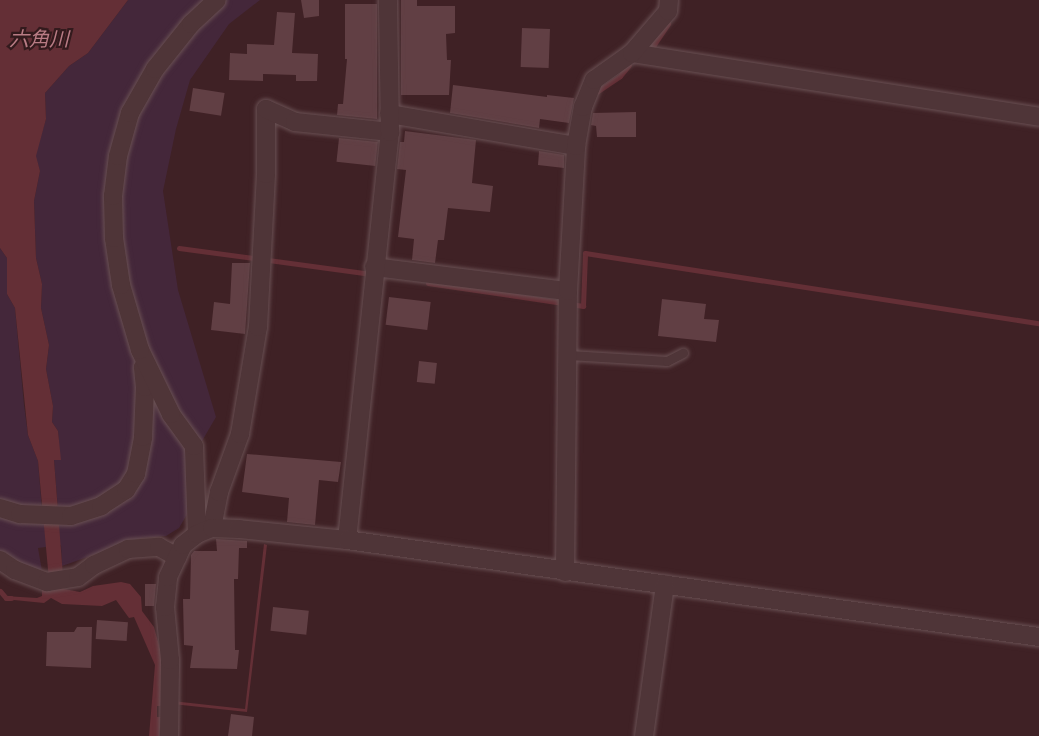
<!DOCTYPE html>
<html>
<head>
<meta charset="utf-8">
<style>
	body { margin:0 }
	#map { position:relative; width:1039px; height:736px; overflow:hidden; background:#3f2125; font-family:Figtree,"Noto Sans JP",sans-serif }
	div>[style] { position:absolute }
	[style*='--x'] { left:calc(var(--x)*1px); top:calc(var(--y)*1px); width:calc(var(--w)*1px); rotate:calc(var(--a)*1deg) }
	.green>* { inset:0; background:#44273a }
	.water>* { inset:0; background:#642f36 }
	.stream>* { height:5px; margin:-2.5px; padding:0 2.5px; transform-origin:2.5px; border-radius:2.5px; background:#642f36 }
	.building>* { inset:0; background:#613f44; transform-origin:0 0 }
	.roads { filter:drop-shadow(0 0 2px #695053) drop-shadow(0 0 2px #695053) }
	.lane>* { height:9px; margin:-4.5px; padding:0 4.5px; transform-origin:4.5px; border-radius:4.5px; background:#4f3538 }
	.street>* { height:18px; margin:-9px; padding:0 9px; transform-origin:9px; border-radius:9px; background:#4f3538 }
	span { translate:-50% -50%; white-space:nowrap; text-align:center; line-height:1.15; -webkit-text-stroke:4.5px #331a1d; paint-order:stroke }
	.water-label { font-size:20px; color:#b97c85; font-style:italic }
</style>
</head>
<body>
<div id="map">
	<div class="green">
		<i style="clip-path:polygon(128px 0,260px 0,229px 24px,190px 80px,176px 129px,163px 191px,178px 290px,216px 417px,188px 465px,192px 506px,179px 528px,166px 536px,141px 538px,62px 566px,61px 545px,38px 548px,42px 571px,0 555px,0 198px,0 248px,7px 258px,7px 294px,15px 308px,24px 405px,28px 435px,38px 461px,43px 523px,59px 523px,54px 460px,60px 460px,58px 431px,52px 422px,53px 406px,46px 369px,49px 345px,41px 308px,42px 284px,36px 258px,34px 201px,40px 171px,35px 156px,46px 119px,45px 93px,69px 66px,88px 53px)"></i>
	</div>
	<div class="water">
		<i style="clip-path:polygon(0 0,128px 0,88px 53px,69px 66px,45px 93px,46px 119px,36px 156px,40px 171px,34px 201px,36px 258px,42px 284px,41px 308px,49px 345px,46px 369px,53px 406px,52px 422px,58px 431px,61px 460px,54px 460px,64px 589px,80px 592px,93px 586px,121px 582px,130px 584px,141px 597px,142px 611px,154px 627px,162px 656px,163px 700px,245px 709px,264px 544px,267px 545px,247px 712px,163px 703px,163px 706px,157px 706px,157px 717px,161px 717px,159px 736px,149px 736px,155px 665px,134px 617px,129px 618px,116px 600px,102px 606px,62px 604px,51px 598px,44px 603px,4px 599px,4px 596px,37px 598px,42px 596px,42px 590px,50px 591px,38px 461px,28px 435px,15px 308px,7px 294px,7px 258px,0 248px)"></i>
	</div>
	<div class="stream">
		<i style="--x:646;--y:51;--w:9;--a:-36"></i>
		<i style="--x:653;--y:46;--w:27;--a:-56"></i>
		<i style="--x:595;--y:93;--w:30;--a:-34"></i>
		<i style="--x:620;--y:76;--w:14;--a:-51"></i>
		<i style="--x:179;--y:248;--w:194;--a:7.7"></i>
		<i style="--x:428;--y:283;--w:157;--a:8.4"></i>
		<i style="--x:583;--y:306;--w:53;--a:-87.8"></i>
		<i style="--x:585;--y:253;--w:459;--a:8.8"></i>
		<i style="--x:0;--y:591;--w:9;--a:49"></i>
		<i style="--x:6;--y:598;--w:5;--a:0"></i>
	</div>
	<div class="building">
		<i style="clip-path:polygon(301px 0,319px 0,319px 16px,304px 18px)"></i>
		<i style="clip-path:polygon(401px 0,417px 0,417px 6px,455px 6px,455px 33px,446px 34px,447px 60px,451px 60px,449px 95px,401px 95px)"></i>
		<i style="clip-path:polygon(345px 4px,377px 4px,377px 119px,337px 115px,338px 104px,343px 104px,347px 59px,345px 59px)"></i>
		<i style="clip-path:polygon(277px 12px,295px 13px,292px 53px,318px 54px,317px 81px,296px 81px,296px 75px,263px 74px,263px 81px,229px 80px,230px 53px,247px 54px,247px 44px,274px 45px)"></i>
		<i style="left:522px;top:28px;width:28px;height:39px;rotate:2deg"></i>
		<i style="clip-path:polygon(453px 85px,547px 97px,547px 95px,574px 98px,569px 123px,540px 119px,539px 128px,450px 113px)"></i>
		<i style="left:193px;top:88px;width:32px;height:23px;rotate:9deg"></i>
		<i style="clip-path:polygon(636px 112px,636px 137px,597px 137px,596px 126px,591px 125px,593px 113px)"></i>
		<i style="clip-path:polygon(405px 131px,476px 140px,472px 183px,493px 186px,490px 212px,448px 208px,444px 240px,438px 240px,435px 263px,412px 260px,414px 239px,398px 237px,406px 170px,397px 169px,400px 142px,404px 142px)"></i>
		<i style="left:339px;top:138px;width:39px;height:24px;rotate:6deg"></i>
		<i style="clip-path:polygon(539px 151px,564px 155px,564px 168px,538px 165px)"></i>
		<i style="clip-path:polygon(232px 263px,250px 263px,245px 334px,211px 330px,214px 302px,230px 304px)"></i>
		<i style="left:389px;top:297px;width:42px;height:28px;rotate:7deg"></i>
		<i style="clip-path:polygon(662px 299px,706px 304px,704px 319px,719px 320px,716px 342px,658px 336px)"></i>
		<i style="left:419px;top:361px;width:18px;height:21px;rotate:6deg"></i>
		<i style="clip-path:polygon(247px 454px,341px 462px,338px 482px,319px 480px,315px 525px,287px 522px,289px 498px,242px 492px)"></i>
		<i style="clip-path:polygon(216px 539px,247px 541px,247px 548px,239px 548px,238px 579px,234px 579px,235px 650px,239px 650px,237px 669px,190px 668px,193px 646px,184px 645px,183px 599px,190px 599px,191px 555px,194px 551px,217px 551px)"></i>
		<i style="clip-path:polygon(145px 584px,156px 584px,154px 606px,145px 606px)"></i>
		<i style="left:273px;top:607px;width:36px;height:24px;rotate:6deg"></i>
		<i style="left:97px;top:620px;width:31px;height:19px;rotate:4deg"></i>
		<i style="clip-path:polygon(77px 627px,92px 627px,91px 668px,46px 666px,47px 632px,74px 632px)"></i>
		<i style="clip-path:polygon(231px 714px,254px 717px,252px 736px,228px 736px)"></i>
	</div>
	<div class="roads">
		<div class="lane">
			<i style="--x:569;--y:355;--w:98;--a:3.5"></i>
			<i style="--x:667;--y:361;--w:18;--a:-27"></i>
		</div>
		<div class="street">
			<i style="--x:632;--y:53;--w:412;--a:8.9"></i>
			<i style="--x:389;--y:114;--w:190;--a:9.7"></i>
			<i style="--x:374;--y:267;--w:195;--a:7.1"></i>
			<i style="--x:0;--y:508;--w:21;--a:17"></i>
			<i style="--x:20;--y:514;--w:51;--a:2.2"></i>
			<i style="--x:71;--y:516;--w:32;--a:-18"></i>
			<i style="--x:101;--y:506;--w:30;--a:-33"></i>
			<i style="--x:126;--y:490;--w:19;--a:-58"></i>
			<i style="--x:136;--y:474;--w:38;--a:-79"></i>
			<i style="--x:143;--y:437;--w:50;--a:-87.7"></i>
			<i style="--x:145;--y:387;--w:20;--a:-96"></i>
			<i style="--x:212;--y:528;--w:37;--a:-79"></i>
			<i style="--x:219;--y:492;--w:62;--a:-70.1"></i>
			<i style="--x:240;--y:434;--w:109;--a:-80.5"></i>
			<i style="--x:258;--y:327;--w:153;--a:-87"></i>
			<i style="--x:266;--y:174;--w:65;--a:-90"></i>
			<i style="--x:266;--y:109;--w:32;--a:24"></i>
			<i style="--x:295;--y:122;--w:96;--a:6"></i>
			<i style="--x:197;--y:534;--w:88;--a:-92"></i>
			<i style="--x:194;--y:446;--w:39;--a:-126"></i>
			<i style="--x:171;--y:414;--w:71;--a:-115.8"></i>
			<i style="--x:140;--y:350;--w:68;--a:-106.3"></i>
			<i style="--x:121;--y:285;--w:48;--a:-98.5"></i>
			<i style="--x:114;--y:238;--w:42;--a:-91.4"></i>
			<i style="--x:113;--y:196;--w:40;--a:-82.9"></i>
			<i style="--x:118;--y:156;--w:45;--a:-74.4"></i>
			<i style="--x:130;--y:113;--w:51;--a:-60.4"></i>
			<i style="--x:155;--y:69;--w:58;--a:-51.3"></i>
			<i style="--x:191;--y:24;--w:35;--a:-43"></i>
			<i style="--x:347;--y:540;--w:410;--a:-84"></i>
			<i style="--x:390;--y:132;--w:132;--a:-90.9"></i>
			<i style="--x:0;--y:560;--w:18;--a:34"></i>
			<i style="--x:15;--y:570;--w:34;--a:21"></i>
			<i style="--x:47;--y:582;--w:31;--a:-9"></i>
			<i style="--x:78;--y:577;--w:20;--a:-37"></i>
			<i style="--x:94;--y:565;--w:38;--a:-25"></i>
			<i style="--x:128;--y:549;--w:31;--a:-4"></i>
			<i style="--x:159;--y:547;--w:21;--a:29"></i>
			<i style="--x:565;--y:572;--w:281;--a:-89.4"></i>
			<i style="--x:568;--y:291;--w:145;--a:-86.8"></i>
			<i style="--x:576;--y:146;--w:40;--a:-80"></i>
			<i style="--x:583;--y:107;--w:29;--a:-68"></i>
			<i style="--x:594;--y:80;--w:47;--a:-35.4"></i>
			<i style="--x:632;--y:53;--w:55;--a:-49.4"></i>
			<i style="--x:668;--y:11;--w:11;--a:-85"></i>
			<i style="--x:169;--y:736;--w:76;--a:-89.2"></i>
			<i style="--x:170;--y:660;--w:53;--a:-95.4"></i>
			<i style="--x:165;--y:607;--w:30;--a:-84"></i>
			<i style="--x:168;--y:577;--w:35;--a:-65"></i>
			<i style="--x:183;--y:545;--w:18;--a:-38"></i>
			<i style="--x:197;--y:534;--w:16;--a:-22"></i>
			<i style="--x:212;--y:528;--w:27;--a:2"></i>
			<i style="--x:239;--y:529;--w:109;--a:5.8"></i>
			<i style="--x:347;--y:540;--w:699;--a:7.98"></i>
			<i style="--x:644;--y:736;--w:153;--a:-82.1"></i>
		</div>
	</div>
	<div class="water-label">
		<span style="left:39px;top:39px">六角川</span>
	</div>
</div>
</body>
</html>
